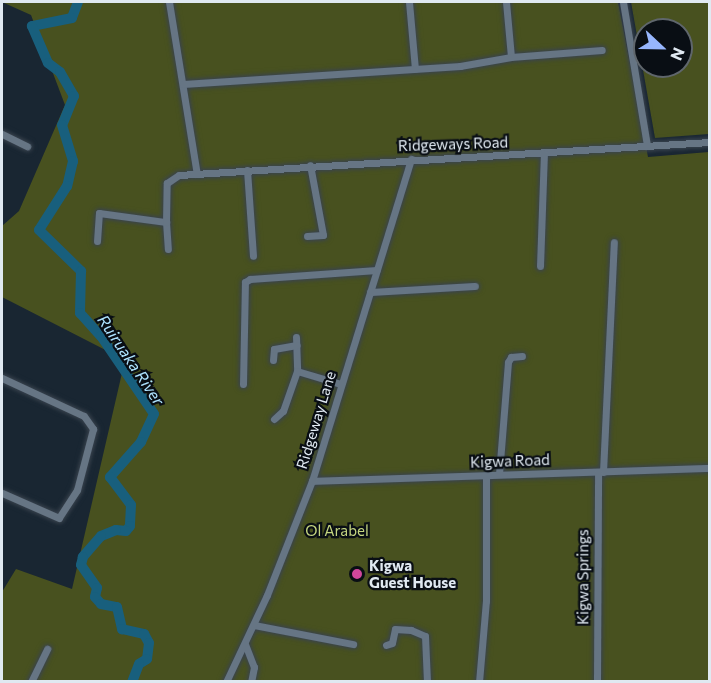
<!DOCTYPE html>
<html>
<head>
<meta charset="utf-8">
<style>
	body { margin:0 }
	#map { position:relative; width:711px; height:683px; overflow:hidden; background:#192632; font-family:Commissioner,sans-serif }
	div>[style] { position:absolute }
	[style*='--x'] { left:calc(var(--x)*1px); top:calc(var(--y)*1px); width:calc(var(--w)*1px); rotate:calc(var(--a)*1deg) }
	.green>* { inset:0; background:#48511f }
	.river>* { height:10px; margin:-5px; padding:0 5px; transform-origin:5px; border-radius:5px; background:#185f7d }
	.roads { filter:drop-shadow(0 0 2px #39434e) drop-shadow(0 0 2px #39434e) }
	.minor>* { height:7px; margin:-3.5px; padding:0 3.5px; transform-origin:3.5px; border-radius:3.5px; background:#667584 }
	.dots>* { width:16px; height:16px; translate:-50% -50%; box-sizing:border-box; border:3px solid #090e14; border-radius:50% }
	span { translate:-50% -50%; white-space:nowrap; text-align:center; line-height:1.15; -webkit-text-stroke:4.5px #090e14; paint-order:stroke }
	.street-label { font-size:15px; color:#e0e9f1 }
	.park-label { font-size:15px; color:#c5d680 }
	.poi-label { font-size:15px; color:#e0e9f1; font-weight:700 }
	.left { translate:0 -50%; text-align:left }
	.water-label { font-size:16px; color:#ade3ff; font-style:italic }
	.frame { position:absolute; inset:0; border:3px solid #e0e9f1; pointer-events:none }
	.north { position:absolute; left:633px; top:18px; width:60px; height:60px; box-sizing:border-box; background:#090e14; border:2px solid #5f666c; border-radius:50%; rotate:112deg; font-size:16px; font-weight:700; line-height:24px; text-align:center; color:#e0e9f1 }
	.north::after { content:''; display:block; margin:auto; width:21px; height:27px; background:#97b6fd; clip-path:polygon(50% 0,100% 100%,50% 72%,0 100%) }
</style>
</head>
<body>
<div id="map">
	<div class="green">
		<i style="clip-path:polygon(2px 2px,618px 2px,648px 157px,709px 152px,709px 681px,2px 681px,2px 592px,16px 569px,72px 589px,125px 360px,2px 297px,2px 226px,19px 211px,65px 105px,31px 15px)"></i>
		<i style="clip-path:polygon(evenodd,631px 2px,709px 2px,709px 134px,655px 138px,631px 2px,645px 30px,681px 30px,681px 66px,645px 66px,645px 30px)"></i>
	</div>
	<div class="river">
		<i style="--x:78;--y:2;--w:17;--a:111"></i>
		<i style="--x:72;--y:18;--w:41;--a:168.7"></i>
		<i style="--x:32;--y:26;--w:40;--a:66.6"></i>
		<i style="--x:48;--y:63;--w:15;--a:37"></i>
		<i style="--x:60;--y:72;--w:28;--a:60"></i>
		<i style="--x:74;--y:96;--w:31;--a:112"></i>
		<i style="--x:62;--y:125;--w:38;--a:73"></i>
		<i style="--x:73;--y:161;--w:26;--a:103"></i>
		<i style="--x:67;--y:186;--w:52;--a:122.5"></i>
		<i style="--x:39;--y:230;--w:59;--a:44.3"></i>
		<i style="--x:81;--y:271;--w:42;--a:91.4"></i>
		<i style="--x:80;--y:313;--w:31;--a:48"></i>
		<i style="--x:101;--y:336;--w:94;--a:55.8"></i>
		<i style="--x:154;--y:414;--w:31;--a:115"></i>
		<i style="--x:141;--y:442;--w:47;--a:131.5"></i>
		<i style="--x:110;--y:477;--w:35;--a:53"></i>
		<i style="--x:131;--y:505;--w:21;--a:93"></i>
		<i style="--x:130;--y:526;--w:6;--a:129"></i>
		<i style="--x:126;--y:531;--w:10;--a:-174"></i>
		<i style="--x:116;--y:530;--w:16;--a:158"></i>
		<i style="--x:101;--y:536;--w:28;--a:131"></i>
		<i style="--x:83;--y:557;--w:8;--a:104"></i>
		<i style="--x:81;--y:565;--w:28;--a:55"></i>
		<i style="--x:97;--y:588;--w:9;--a:103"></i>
		<i style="--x:95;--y:597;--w:9;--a:49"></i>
		<i style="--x:101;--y:604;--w:16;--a:11"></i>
		<i style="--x:117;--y:607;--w:23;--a:77"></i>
		<i style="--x:122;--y:629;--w:23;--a:13"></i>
		<i style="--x:144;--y:634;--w:10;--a:61"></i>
		<i style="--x:149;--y:643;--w:16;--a:97"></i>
		<i style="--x:147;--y:659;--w:9;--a:148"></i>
		<i style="--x:139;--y:664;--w:19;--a:111"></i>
	</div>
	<div class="roads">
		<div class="minor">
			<i style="--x:169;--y:2;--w:174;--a:80.8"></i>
			<i style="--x:409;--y:2;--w:67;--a:84.9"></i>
			<i style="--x:506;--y:2;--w:55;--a:84.8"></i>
			<i style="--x:623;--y:2;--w:146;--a:80.5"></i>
			<i style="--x:183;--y:84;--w:278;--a:-3.7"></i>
			<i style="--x:460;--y:66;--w:52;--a:-10"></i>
			<i style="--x:511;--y:57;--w:91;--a:-4.4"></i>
			<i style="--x:2;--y:134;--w:28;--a:26"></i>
			<i style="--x:247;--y:170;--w:86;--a:86"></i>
			<i style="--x:166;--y:222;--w:27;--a:86"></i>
			<i style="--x:307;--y:236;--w:16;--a:-4"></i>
			<i style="--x:323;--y:235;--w:71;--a:-100.5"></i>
			<i style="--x:97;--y:241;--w:28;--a:-86"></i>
			<i style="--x:99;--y:213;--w:68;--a:7.7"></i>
			<i style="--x:166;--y:222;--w:39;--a:-89"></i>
			<i style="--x:167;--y:183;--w:14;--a:-34"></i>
			<i style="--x:179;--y:175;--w:532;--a:-3.56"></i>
			<i style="--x:540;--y:266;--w:113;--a:-88"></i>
			<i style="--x:370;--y:292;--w:105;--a:-3.3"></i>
			<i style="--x:296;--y:337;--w:34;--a:88"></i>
			<i style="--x:297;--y:371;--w:46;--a:16.5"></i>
			<i style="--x:273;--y:360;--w:11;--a:-85"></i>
			<i style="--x:274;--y:349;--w:23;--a:-10"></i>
			<i style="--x:2;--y:378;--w:90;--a:24.9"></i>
			<i style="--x:84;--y:416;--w:16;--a:55"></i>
			<i style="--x:93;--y:429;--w:63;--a:104.7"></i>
			<i style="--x:77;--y:490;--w:33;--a:123"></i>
			<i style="--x:59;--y:518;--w:62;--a:-156.3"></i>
			<i style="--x:243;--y:384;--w:102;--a:-88.9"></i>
			<i style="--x:245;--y:282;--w:6;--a:-31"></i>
			<i style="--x:250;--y:279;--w:127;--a:-4.1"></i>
			<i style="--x:274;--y:419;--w:12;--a:-42"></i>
			<i style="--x:283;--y:411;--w:42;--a:-70.7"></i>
			<i style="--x:603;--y:472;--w:230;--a:-87.3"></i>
			<i style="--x:499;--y:474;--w:112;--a:-85.4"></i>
			<i style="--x:508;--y:362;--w:6;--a:-59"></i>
			<i style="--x:511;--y:357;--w:11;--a:-5"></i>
			<i style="--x:312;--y:481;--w:398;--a:-1.9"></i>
			<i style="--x:254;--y:625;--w:101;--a:10.9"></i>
			<i style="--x:245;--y:644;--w:25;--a:69"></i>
			<i style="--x:254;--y:667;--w:15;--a:101"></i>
			<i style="--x:386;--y:645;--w:6;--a:-18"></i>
			<i style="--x:392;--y:643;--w:14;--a:-78"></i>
			<i style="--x:395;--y:629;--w:16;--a:4"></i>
			<i style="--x:411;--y:630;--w:15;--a:23"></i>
			<i style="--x:425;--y:636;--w:46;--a:87.5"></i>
			<i style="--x:31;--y:682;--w:37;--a:-64"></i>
			<i style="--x:226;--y:682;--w:96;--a:-64.8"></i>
			<i style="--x:267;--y:595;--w:123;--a:-68.5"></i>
			<i style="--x:312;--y:481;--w:337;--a:-72.9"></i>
			<i style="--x:479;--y:682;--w:81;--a:-85.1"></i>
			<i style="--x:486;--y:601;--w:126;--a:-90"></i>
			<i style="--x:597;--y:682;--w:209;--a:-89.7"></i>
		</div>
	</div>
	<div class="dots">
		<i style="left:357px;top:574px;background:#d1479c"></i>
	</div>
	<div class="street-label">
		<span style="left:453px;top:144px;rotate:-2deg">Ridgeways Road</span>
		<span style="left:316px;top:420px;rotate:-73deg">Ridgeway Lane</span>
		<span style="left:510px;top:461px;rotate:-2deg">Kigwa Road</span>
		<span style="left:583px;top:577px;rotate:-90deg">Kigwa Springs</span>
	</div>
	<div class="park-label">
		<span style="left:337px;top:531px">Ol Arabel</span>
	</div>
	<div class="poi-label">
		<span class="left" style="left:369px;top:574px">Kigwa<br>Guest House</span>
	</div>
	<div class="water-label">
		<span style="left:131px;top:360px;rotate:56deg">Ruiruaka River</span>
	</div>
	<div class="frame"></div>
	<div class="north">N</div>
</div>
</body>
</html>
